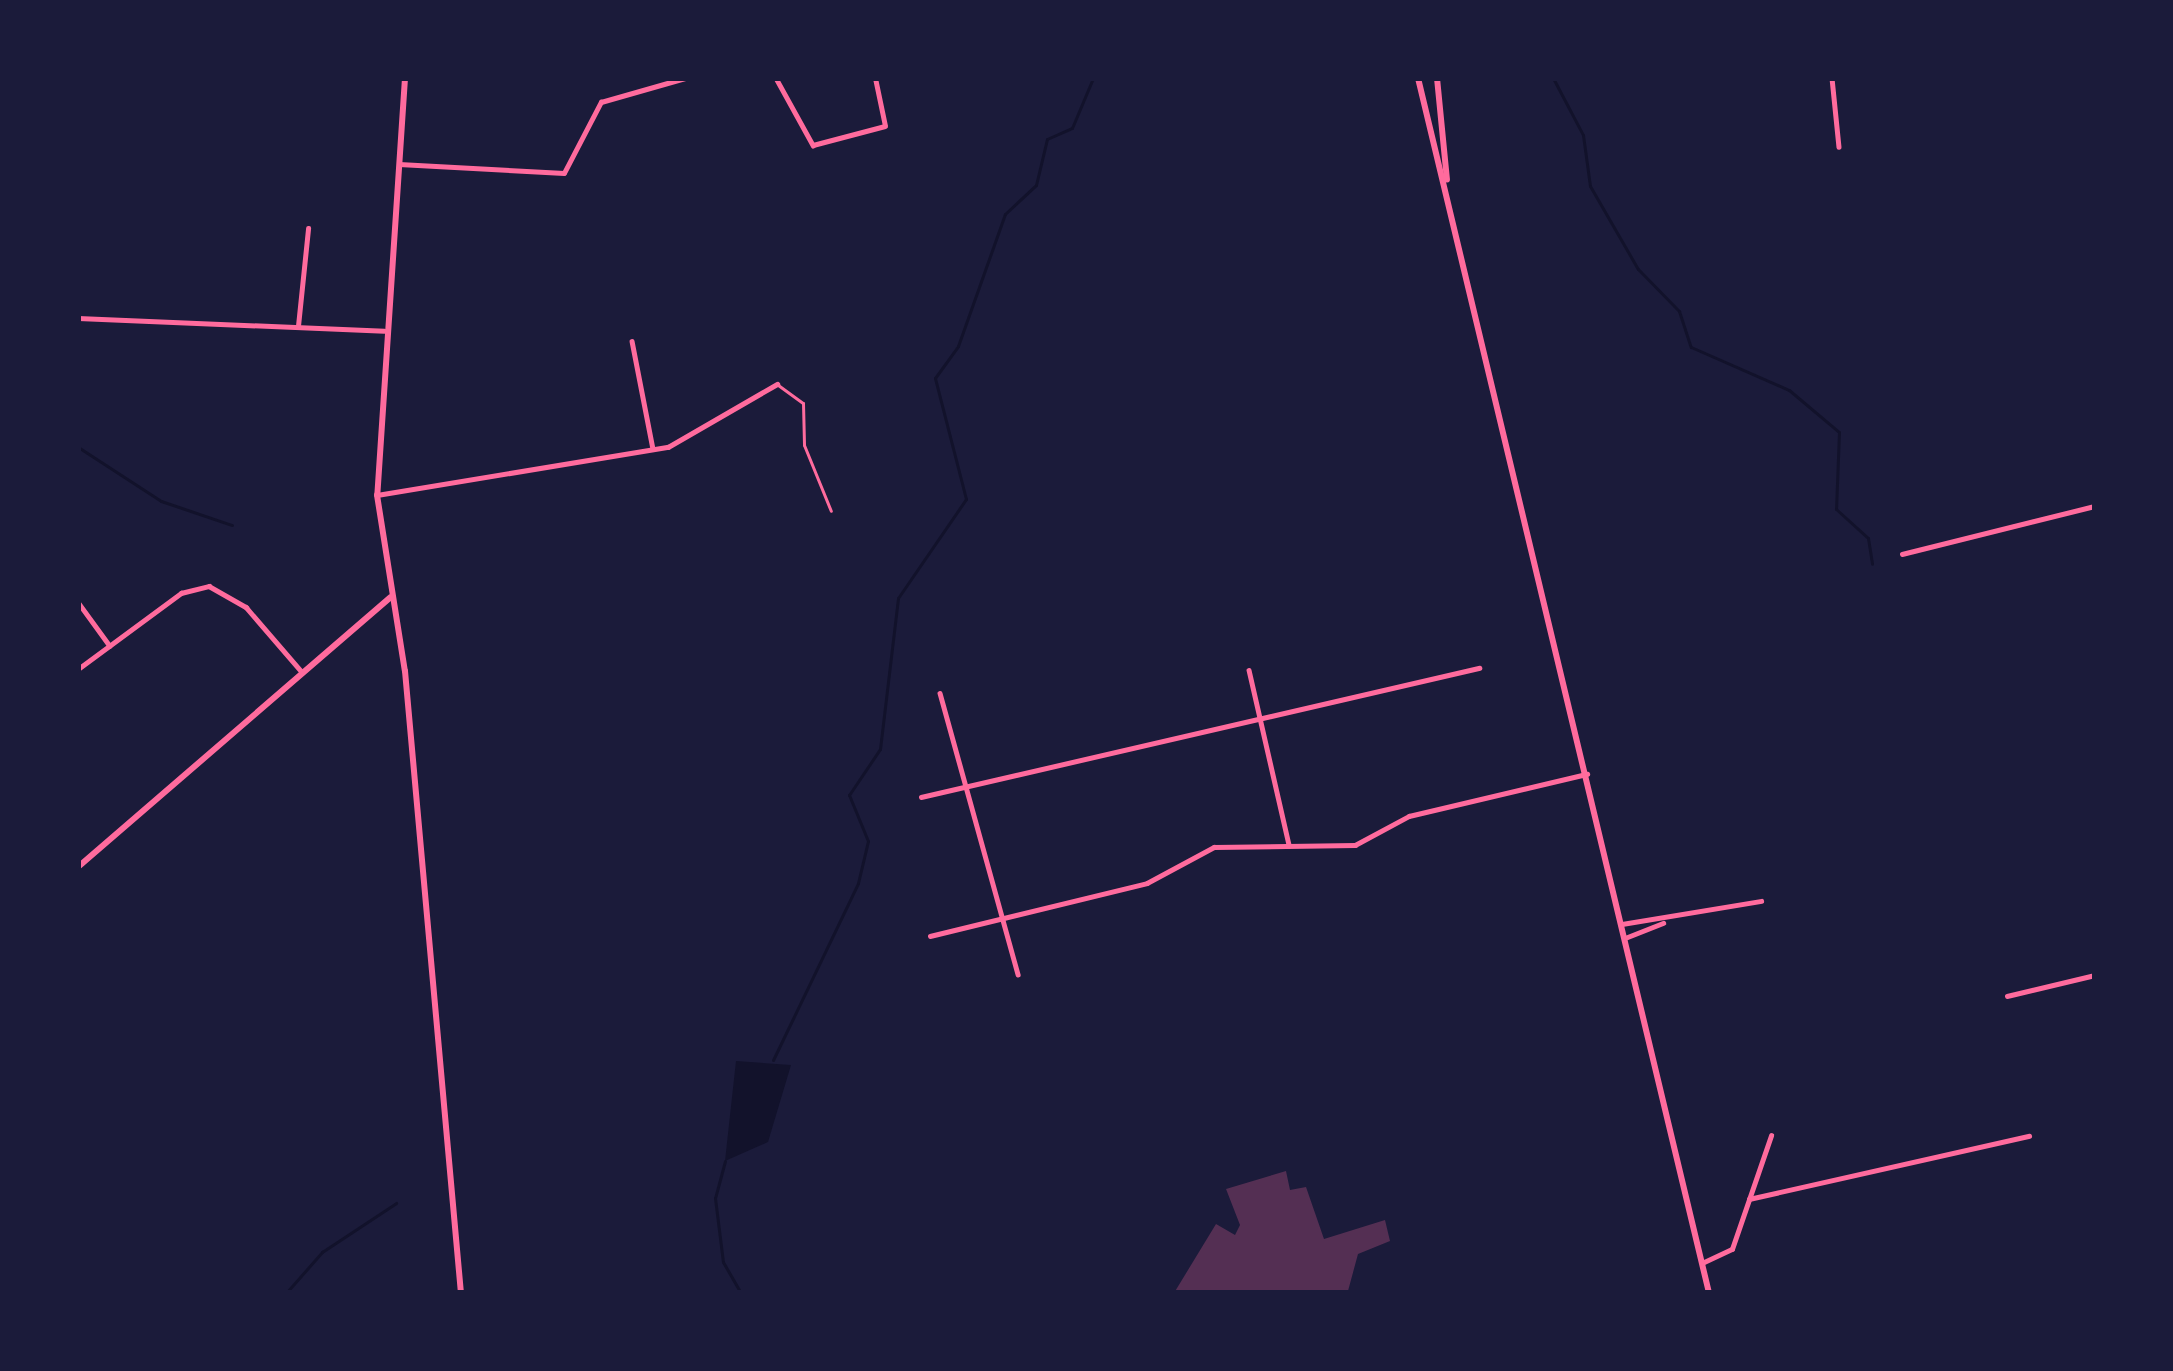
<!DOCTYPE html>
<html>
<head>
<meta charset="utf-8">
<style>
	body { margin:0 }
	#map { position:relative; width:2173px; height:1371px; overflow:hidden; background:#1b1b3a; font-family:Poppins,sans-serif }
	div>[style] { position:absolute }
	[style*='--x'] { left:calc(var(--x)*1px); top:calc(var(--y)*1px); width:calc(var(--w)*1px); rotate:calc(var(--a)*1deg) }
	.water>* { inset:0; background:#12122b }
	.stream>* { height:3px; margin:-1.5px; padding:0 1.5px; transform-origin:1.5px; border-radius:1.5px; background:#12122b }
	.building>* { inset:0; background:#542f53 }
	.service>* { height:3px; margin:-1.5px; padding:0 1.5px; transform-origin:1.5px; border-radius:1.5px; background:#ff6b9d }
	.minor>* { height:4.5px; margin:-2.25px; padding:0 2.25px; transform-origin:2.25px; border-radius:2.25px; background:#ff6b9d }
	.tertiary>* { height:6px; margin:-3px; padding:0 3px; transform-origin:3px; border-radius:3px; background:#ff6b9d }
	.secondary>* { height:6px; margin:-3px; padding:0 3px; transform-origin:3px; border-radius:3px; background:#ff6b9d }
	span { translate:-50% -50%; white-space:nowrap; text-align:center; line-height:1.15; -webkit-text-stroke:10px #1b1b3a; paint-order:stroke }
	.frame { position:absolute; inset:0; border:81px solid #1b1b3a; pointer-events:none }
</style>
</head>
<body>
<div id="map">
	<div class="water">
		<i style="clip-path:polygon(736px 1061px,791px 1065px,768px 1142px,725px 1161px)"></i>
	</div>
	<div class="stream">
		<i style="--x:1553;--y:78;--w:64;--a:62.2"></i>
		<i style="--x:1583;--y:135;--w:51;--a:82.2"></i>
		<i style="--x:1590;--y:186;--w:96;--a:60"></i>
		<i style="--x:1638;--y:269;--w:59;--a:45.7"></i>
		<i style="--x:1679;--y:311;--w:38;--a:72"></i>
		<i style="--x:1691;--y:347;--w:107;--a:23.7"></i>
		<i style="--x:1789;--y:390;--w:65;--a:40"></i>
		<i style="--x:1839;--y:432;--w:77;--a:92.2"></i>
		<i style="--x:1836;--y:509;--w:43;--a:42.2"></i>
		<i style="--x:1868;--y:538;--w:26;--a:81"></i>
		<i style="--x:78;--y:447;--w:99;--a:33"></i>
		<i style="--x:161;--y:501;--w:75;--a:18.7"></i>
		<i style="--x:773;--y:1060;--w:196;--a:-64.3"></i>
		<i style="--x:858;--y:883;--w:43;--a:-76.6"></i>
		<i style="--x:868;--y:841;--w:50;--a:-112.4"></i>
		<i style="--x:849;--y:795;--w:55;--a:-56"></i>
		<i style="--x:880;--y:749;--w:152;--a:-83.2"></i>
		<i style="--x:898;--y:598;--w:120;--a:-55.5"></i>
		<i style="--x:966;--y:499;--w:125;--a:-104.4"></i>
		<i style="--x:935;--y:378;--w:39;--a:-54"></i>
		<i style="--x:958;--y:346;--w:140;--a:-70.4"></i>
		<i style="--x:1005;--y:214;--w:42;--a:-43.1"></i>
		<i style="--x:1036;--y:185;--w:47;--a:-76.6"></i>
		<i style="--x:1047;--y:139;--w:27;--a:-24"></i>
		<i style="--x:1072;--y:128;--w:54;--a:-67.2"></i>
		<i style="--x:725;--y:1161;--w:38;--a:105"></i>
		<i style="--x:715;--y:1198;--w:64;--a:82.9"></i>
		<i style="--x:723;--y:1262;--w:36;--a:60"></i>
		<i style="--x:286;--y:1293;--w:55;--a:-48.7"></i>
		<i style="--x:322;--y:1252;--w:89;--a:-33.5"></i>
	</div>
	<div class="building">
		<i style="clip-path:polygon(1286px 1171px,1290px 1190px,1306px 1187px,1324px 1239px,1385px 1220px,1390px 1241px,1358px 1254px,1348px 1291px,1174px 1293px,1216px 1224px,1235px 1235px,1240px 1225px,1226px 1189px)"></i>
	</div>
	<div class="service">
		<i style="--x:778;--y:385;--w:31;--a:36"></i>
		<i style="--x:803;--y:403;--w:42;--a:88.6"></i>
		<i style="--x:804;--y:445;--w:71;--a:67.8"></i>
	</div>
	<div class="minor">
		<i style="--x:776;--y:78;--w:77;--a:61.1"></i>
		<i style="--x:813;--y:145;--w:74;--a:-14.8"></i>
		<i style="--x:885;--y:126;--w:49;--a:-101.8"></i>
		<i style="--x:1832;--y:78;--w:69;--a:84.2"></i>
		<i style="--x:399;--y:164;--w:165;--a:3.1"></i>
		<i style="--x:564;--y:173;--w:80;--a:-62.5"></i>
		<i style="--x:601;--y:102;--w:87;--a:-15.9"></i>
		<i style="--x:78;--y:318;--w:306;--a:2.4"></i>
		<i style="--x:298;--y:326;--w:98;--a:-84.1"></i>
		<i style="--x:632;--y:341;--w:110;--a:79"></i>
		<i style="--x:377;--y:495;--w:295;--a:-9.4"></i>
		<i style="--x:668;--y:447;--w:126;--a:-30"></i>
		<i style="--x:1902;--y:554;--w:199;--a:-14"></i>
		<i style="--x:78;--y:602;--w:54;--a:54"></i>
		<i style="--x:78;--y:669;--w:128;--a:-36.4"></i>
		<i style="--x:181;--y:593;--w:29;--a:-14"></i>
		<i style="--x:209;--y:586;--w:43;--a:29.6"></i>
		<i style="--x:246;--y:607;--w:86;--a:49.3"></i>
		<i style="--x:1249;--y:670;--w:180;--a:77.1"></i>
		<i style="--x:940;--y:693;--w:292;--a:74.5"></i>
		<i style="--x:921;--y:797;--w:573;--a:-13.02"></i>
		<i style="--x:1622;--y:924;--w:141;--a:-9.4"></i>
		<i style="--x:930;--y:936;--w:223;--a:-13.7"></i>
		<i style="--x:1147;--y:883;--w:76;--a:-28.2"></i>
		<i style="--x:1214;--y:847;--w:141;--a:-0.8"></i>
		<i style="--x:1355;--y:845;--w:61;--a:-28.2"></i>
		<i style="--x:1409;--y:816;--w:183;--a:-13.3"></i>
		<i style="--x:1625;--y:938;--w:41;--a:-21.5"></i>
		<i style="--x:2007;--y:996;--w:90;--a:-13.4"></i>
		<i style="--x:1749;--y:1199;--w:287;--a:-12.7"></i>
		<i style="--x:1702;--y:1263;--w:33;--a:-25"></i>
		<i style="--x:1732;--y:1249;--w:120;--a:-71"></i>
	</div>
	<div class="tertiary">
		<i style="--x:78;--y:867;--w:413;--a:-40.8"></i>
	</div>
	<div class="secondary">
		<i style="--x:405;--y:78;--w:418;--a:93.8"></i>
		<i style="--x:377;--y:495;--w:178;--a:81"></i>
		<i style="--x:405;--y:671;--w:625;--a:84.86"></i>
		<i style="--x:1418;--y:78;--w:1249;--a:76.53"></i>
		<i style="--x:1437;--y:78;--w:102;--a:84.4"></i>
	</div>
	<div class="frame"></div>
</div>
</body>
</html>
